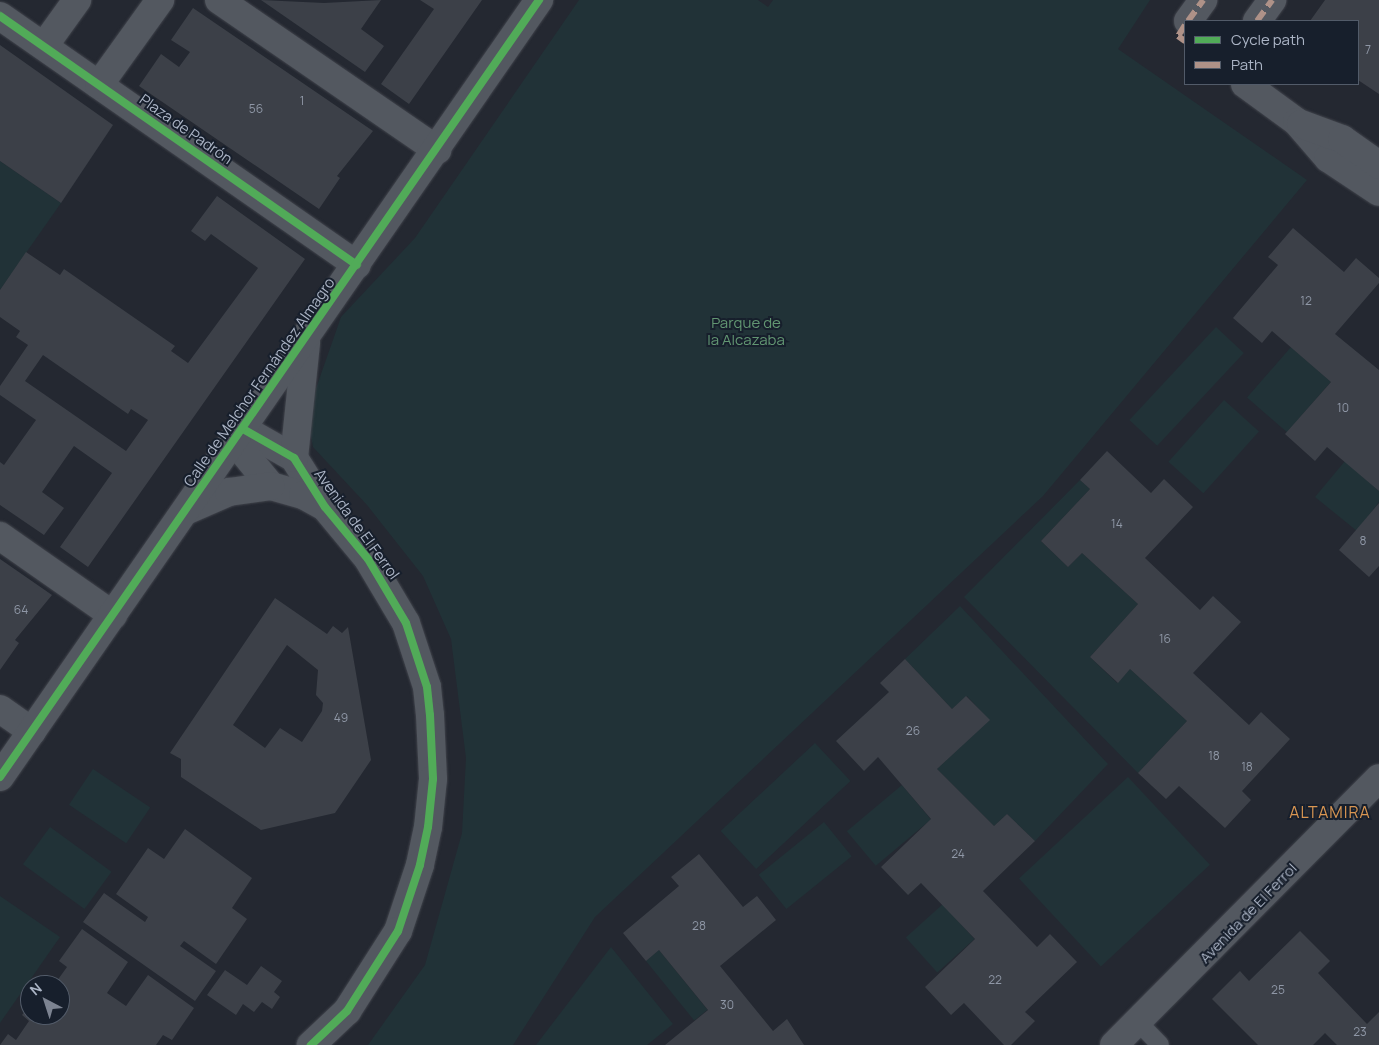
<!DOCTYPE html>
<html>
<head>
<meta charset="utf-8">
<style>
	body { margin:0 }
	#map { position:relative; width:1379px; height:1045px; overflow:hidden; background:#242831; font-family:Manrope,sans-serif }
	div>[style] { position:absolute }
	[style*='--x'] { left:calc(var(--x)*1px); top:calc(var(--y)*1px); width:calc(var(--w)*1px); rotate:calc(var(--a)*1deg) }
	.green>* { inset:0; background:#213237; transform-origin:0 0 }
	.building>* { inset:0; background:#3c4048 }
	.roads { filter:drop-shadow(0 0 1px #40434b) drop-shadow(0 0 1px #40434b) }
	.lane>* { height:18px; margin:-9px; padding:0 9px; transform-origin:9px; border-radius:9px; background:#535860 }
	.street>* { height:28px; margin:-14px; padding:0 14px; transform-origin:14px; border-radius:14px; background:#535860 }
	.quiet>* { height:6px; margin-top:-3px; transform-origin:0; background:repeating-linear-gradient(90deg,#af9288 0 12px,transparent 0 18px) }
	.cycleway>* { height:8px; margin:-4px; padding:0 4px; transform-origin:4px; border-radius:4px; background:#51ab58 }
	span { translate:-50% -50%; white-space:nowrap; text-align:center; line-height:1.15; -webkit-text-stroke:4px #171f2c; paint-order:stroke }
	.number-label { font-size:12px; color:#8f97a6 }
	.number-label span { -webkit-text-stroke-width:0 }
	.street-label { font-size:15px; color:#abb4c5 }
	.park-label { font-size:15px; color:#629672 }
	.neighbourhood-label { font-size:16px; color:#d99652; letter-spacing:1px }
	.legend { position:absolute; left:1184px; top:20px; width:175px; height:65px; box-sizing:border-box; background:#171f2c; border:1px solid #525b69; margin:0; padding:6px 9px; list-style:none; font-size:15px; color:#abb4c5 }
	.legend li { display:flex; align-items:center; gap:10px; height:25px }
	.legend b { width:25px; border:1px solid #525b69 }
	.north { position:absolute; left:20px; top:975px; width:50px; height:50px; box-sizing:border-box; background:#171f2c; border:1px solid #525b69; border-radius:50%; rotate:320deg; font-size:14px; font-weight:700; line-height:20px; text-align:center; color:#abb4c5 }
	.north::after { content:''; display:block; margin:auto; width:18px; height:22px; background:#7c8391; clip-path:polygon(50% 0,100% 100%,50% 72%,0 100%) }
</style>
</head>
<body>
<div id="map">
	<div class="green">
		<i style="clip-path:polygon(579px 0,758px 0,768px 7px,773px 0,1150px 0,1118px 49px,1307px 180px,1043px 496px,595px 917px,513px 1045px,368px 1045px,425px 965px,462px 833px,466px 758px,451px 639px,423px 576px,367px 505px,313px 447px,307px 414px,341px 317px,415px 238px)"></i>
		<i style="clip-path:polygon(0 161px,61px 203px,0 290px)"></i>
		<i style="left:1216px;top:327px;width:38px;height:127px;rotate:43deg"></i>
		<i style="left:1291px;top:347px;width:53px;height:67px;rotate:41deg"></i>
		<i style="left:1224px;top:400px;width:47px;height:83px;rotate:42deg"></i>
		<i style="clip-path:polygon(1345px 461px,1379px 491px,1379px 502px,1357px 531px,1315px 497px)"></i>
		<i style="clip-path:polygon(1080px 480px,1090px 489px,1041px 541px,1068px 567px,1082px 553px,1138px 604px,1090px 657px,1117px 683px,1130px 669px,1187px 721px,1138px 773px,964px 597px)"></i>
		<i style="clip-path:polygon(960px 606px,1108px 764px,1035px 841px,1007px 814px,994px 826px,937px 769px,989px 720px,967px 696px,952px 709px,905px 659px)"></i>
		<i style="left:815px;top:743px;width:52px;height:129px;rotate:47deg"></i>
		<i style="left:93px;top:769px;width:69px;height:43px;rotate:34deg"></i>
		<i style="left:1128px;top:777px;width:120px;height:149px;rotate:47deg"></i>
		<i style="left:902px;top:785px;width:45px;height:72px;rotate:50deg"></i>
		<i style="left:824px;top:822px;width:44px;height:84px;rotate:51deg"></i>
		<i style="left:50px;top:827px;width:76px;height:46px;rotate:36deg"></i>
		<i style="clip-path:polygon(0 896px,60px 937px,0 1023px)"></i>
		<i style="left:943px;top:904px;width:47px;height:50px;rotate:48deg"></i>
		<i style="clip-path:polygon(611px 947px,673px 1024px,647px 1045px,536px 1045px)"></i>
		<i style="left:659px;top:950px;width:77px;height:17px;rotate:51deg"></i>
	</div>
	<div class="building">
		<i style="clip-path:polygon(261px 0,324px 3px,381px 0,361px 29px,384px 46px,365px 72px)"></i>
		<i style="clip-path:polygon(420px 0,482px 0,409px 104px,381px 84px,434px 9px)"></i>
		<i style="clip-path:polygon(1325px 0,1379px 0,1379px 94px,1358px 80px,1358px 21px,1310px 21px)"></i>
		<i style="clip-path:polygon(193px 8px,373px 131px,337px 176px,340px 178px,319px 209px,139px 86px,161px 54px,179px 67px,190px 52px,171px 40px)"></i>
		<i style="clip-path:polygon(0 45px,113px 125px,61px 203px,0 161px)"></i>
		<i style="clip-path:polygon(evenodd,217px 196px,305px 259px,88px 567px,60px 547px,112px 473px,74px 446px,42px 492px,64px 508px,44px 535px,0 505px,0 462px,4px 465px,36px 420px,0 395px,0 386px,28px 345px,16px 337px,20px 331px,0 317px,0 290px,26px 252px,60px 275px,64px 269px,175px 346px,171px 351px,188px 363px,258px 268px,211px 234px,205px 241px,191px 231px,217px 196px,43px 355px,128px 414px,131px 409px,148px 420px,126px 451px,25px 381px,43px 355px)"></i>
		<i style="clip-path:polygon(1293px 228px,1344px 272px,1356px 258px,1379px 278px,1379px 283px,1335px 334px,1379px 370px,1379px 491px,1327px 447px,1315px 461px,1285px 434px,1331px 382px,1272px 331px,1262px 343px,1233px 318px,1278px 265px,1268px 257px)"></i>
		<i style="clip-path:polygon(1107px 451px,1151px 493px,1164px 479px,1193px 507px,1145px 558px,1200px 610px,1213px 596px,1241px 622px,1193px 673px,1249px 725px,1261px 712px,1290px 739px,1242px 791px,1251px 800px,1225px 828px,1179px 786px,1166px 799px,1138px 773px,1187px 721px,1130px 669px,1118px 683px,1090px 657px,1138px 604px,1082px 553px,1068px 567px,1041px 541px,1090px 489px,1080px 480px)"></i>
		<i style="clip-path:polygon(1379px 503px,1379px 566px,1369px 577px,1339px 550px)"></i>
		<i style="clip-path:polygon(0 559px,52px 595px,15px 640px,19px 643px,0 670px)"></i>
		<i style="clip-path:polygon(evenodd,275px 598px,327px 634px,333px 626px,342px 633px,348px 627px,371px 760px,335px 813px,261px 830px,181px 777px,181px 759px,170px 753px,275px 598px,287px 645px,318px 670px,316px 695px,323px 703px,322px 711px,302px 742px,280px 728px,265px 748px,233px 725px,287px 645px)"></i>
		<i style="clip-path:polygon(905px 659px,952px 709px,966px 696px,990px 720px,937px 769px,994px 826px,1007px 814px,1035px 841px,983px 891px,1037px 947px,1050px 934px,1077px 962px,1025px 1012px,1035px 1021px,1011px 1045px,1004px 1045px,964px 1003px,951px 1015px,925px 987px,975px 939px,921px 883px,908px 895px,881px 867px,931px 819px,878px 757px,864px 771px,836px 741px,889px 692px,880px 683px)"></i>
		<i style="clip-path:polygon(185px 829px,252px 878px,232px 908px,247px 919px,216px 964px,184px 941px,180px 946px,216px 971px,195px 1001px,83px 922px,104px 893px,145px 922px,148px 917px,116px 894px,148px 848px,164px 859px)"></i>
		<i style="clip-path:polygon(699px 854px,743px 907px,757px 896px,776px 920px,720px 966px,773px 1031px,787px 1019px,804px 1045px,665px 1045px,708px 1010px,659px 950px,646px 961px,623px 933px,679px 886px,671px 877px)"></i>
		<i style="clip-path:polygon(82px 929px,128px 962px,107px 993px,126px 1006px,148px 975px,194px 1008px,172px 1040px,163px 1035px,156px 1045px,0 1045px,8px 1034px,16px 1040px,29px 1021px,22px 1015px,30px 1004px,30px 1015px,60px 1015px,60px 985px,54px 985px,67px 967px,59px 961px)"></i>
		<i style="clip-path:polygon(1300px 931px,1330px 961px,1318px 973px,1367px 1024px,1379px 1012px,1379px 1045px,1337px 1045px,1325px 1033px,1313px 1045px,1258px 1045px,1212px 999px,1240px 971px,1249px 981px)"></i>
		<i style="clip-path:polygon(261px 966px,282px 981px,274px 992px,280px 997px,272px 1009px,262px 1002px,254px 1012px,243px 1004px,236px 1015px,207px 995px,225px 970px,247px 985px)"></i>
	</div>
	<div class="roads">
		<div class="lane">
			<i style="--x:1139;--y:1023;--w:30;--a:46"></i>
		</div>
		<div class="street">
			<i style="--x:219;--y:0;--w:265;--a:34.5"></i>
			<i style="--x:0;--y:16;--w:435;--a:34.9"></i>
			<i style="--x:1188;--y:21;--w:26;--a:-54"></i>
			<i style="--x:1257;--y:21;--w:26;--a:-54"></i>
			<i style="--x:44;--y:46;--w:57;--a:-54.3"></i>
			<i style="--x:1245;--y:84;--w:64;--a:36.2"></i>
			<i style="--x:1297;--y:122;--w:48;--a:49.3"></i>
			<i style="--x:1328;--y:158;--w:61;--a:33.7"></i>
			<i style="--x:99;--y:85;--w:105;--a:-54.3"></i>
			<i style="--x:1301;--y:124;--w:44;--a:20.1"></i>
			<i style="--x:1342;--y:139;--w:45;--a:35.1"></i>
			<i style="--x:243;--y:429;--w:59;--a:29.6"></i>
			<i style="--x:294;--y:458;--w:58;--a:57.7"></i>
			<i style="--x:325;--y:507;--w:67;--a:50.4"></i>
			<i style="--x:368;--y:559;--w:74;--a:59.3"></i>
			<i style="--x:406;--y:623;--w:67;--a:71.8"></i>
			<i style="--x:427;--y:687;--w:28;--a:84"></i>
			<i style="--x:430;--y:715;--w:64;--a:87.3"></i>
			<i style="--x:433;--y:779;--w:48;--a:95.9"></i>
			<i style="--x:428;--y:827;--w:39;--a:102"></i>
			<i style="--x:420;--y:865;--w:70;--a:108.4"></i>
			<i style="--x:398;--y:931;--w:95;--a:122.5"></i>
			<i style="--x:347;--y:1011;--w:50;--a:136.6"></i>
			<i style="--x:235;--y:442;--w:57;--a:50.7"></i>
			<i style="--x:271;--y:486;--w:33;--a:16"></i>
			<i style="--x:303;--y:495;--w:25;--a:29"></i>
			<i style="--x:294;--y:458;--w:116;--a:-84"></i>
			<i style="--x:188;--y:510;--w:45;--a:-23.7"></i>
			<i style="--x:229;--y:492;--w:42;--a:-8.1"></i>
			<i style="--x:0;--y:536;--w:138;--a:35"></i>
			<i style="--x:0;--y:709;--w:39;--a:35"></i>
			<i style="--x:0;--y:777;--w:946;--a:-55.25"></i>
			<i style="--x:1114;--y:1045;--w:376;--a:-45.2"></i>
		</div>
	</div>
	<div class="quiet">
		<i style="--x:1188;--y:21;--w:26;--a:-54"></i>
		<i style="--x:1257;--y:21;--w:26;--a:-54"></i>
		<i style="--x:1185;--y:25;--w:13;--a:122"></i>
		<i style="--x:1178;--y:36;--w:9;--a:36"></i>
	</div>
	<div class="cycleway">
		<i style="--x:0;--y:16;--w:435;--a:34.9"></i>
		<i style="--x:243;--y:429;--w:59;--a:29.6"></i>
		<i style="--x:294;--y:458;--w:58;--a:57.7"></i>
		<i style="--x:325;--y:507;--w:67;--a:50.4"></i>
		<i style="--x:368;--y:559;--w:74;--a:59.3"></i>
		<i style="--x:406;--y:623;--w:67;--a:71.8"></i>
		<i style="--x:427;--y:687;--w:28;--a:84"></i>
		<i style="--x:430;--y:715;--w:64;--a:87.3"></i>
		<i style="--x:433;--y:779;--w:48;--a:95.9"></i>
		<i style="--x:428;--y:827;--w:39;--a:102"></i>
		<i style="--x:420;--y:865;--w:70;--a:108.4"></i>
		<i style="--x:398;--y:931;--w:95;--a:122.5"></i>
		<i style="--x:347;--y:1011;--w:50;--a:136.6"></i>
		<i style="--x:0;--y:777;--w:946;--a:-55.25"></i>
	</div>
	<div class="number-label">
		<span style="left:1368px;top:50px">7</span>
		<span style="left:302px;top:101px">1</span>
		<span style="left:256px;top:109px">56</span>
		<span style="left:1306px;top:301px">12</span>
		<span style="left:1343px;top:408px">10</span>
		<span style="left:1117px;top:524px">14</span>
		<span style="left:1363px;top:541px">8</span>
		<span style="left:21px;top:610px">64</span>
		<span style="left:1165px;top:639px">16</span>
		<span style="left:341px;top:718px">49</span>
		<span style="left:913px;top:731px">26</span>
		<span style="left:1214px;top:756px">18</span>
		<span style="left:1247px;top:767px">18</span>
		<span style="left:958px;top:854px">24</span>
		<span style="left:699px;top:926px">28</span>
		<span style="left:995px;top:980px">22</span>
		<span style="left:1278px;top:990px">25</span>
		<span style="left:727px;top:1005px">30</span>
		<span style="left:1360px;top:1032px">23</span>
	</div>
	<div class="street-label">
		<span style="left:186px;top:129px;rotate:35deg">Plaza de Padrón</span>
		<span style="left:259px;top:382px;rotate:-55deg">Calle de Melchor Fernández Almagro</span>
		<span style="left:357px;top:524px;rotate:54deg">Avenida de El Ferrol</span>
		<span style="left:1248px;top:913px;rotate:-46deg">Avenida de El Ferrol</span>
	</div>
	<div class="park-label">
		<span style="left:746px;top:331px">Parque de<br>la Alcazaba</span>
	</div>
	<div class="neighbourhood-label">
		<span style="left:1330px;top:812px">ALTAMIRA</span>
	</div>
	<ul class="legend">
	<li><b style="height:6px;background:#51ab58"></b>Cycle path</li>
	<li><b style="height:6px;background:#af9288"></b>Path</li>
	</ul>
	<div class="north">N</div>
</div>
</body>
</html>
